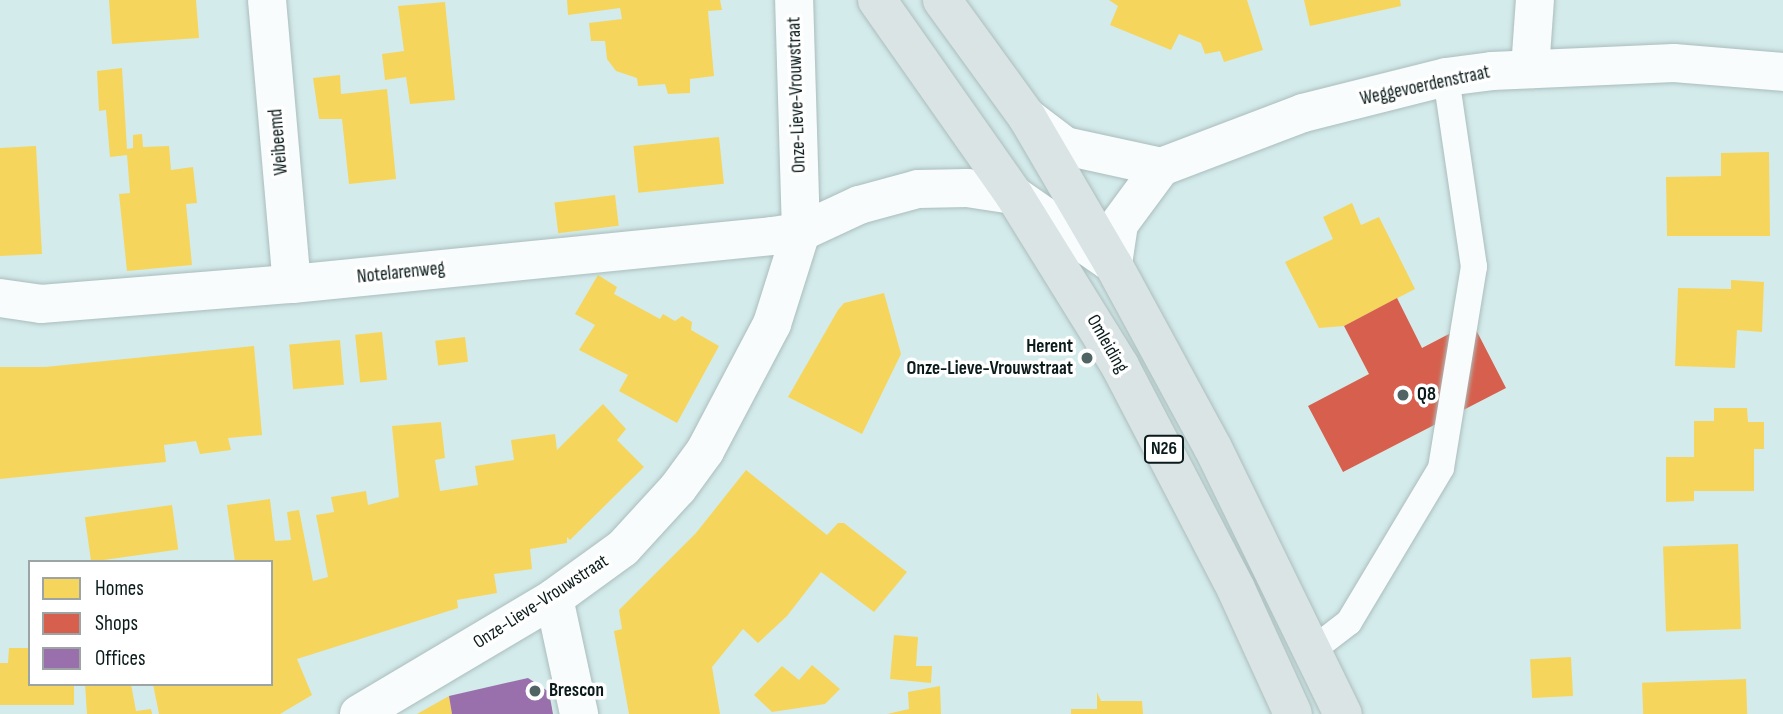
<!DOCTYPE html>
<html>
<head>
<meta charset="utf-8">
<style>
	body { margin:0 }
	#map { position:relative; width:1783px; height:714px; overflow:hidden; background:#d4ebeb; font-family:"Sofia Sans Condensed",sans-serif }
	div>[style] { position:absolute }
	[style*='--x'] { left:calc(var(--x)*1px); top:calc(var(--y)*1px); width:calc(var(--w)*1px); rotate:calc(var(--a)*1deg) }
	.homes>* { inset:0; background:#f6d55c; transform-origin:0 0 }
	.shops>* { inset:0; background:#d6604d }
	.offices>* { inset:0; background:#9970ab }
	.roads { filter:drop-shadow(0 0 2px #abbdbd) drop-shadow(0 0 2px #abbdbd) }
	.service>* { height:26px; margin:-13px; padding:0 13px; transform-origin:13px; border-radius:13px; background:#f9fcfc }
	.minor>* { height:38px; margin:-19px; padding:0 19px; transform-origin:19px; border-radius:19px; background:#f9fcfc }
	.primary>* { height:38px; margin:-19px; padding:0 19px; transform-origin:19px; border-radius:19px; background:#dae4e4 }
	.dots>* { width:19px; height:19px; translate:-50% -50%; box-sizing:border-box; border:4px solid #fff; border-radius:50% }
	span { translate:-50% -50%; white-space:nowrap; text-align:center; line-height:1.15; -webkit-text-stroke:7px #fff; paint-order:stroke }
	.shield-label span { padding:2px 5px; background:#fff; border:2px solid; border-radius:5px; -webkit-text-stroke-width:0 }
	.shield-label { font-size:18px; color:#0b1b1b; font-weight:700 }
	.street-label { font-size:19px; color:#0b1b1b }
	.poi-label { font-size:19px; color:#0b1b1b; font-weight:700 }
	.right { translate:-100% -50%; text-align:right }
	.left { translate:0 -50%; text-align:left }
	.legend { position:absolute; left:28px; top:560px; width:245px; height:126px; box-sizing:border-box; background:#fff; border:2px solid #9da4a4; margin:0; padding:9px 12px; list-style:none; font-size:21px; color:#0b1b1b }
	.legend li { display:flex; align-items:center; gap:14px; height:35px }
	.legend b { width:35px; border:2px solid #9da4a4 }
</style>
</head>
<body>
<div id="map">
	<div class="homes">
		<i style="clip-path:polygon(109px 0,196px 0,199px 38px,112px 44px)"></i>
		<i style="clip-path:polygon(567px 0,720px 0,722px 10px,708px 11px,714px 76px,690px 79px,690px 93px,668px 94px,665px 84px,638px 86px,637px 78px,616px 71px,607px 59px,605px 41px,591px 41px,589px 23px,622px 19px,620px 8px,568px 15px)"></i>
		<i style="clip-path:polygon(1109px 0,1247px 0,1263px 50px,1224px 62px,1220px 51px,1205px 54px,1201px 43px,1179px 34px,1171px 50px,1110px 25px,1118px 6px)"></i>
		<i style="clip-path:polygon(1304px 0,1400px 0,1401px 6px,1310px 26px)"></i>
		<i style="clip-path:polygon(445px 2px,455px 100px,410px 104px,406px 77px,385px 80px,382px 54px,404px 51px,398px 6px)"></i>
		<i style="clip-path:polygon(122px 68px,127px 149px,133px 148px,133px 135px,142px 134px,143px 147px,169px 146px,171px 170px,193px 167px,197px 203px,186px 204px,192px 265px,127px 271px,119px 194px,130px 193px,127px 155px,110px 157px,106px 110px,99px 111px,97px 71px)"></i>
		<i style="clip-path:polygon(340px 75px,341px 94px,387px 89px,396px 179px,349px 184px,342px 119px,319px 119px,313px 78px)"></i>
		<i style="left:719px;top:137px;width:47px;height:86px;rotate:84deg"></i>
		<i style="clip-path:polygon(36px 146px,42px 254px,0 256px,0 148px)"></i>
		<i style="clip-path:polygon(1769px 152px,1770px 236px,1667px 236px,1666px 177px,1721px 176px,1721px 153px)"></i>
		<i style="left:615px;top:195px;width:31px;height:61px;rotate:83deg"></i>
		<i style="clip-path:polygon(1352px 203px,1361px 225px,1379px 217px,1415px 289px,1344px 326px,1319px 328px,1285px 262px,1333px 239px,1323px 217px)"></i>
		<i style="clip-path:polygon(598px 275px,617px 287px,614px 294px,660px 319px,663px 314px,675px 321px,682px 316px,692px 322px,691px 330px,719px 346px,677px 423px,619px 391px,628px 375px,579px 350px,595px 325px,575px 314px)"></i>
		<i style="clip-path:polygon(1731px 280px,1764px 282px,1762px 332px,1737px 330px,1735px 368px,1675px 366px,1678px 288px,1731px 289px)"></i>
		<i style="clip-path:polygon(884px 293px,901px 354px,862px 434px,788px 397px,838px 310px,844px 303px)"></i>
		<i style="left:382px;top:332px;width:48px;height:27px;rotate:84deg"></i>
		<i style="left:465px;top:337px;width:25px;height:30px;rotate:83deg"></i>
		<i style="left:340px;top:340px;width:45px;height:51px;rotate:85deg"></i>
		<i style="clip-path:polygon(254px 346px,262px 435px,228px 438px,231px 450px,200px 454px,196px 441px,164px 445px,166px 462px,0 479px,0 367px,45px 367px)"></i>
		<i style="clip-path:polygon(603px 404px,626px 429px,617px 440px,644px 467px,570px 540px,567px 537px,567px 543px,530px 549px,532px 569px,494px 574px,497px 593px,457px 600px,458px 608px,297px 659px,312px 695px,280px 714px,159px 714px,153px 684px,271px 684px,271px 562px,235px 562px,227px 505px,270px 499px,275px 541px,291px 540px,287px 512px,299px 510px,313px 581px,328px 577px,316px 515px,334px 512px,331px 497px,366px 491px,368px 505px,399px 497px,392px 426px,441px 422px,445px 458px,435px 460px,440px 491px,478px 485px,475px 466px,514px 460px,511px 440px,555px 434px,557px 450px)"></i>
		<i style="clip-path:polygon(1714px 408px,1747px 408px,1748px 422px,1764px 422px,1764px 449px,1754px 449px,1754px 491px,1694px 491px,1694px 501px,1666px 502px,1666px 457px,1694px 457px,1694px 421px,1714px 421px)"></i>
		<i style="clip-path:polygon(746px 470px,827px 535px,838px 523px,844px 523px,907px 572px,874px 612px,821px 572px,787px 616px,758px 643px,743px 629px,712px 667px,720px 714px,629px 714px,614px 631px,622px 629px,619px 610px,696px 533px)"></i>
		<i style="left:172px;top:505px;width:45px;height:88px;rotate:82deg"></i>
		<i style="left:1738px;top:544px;width:85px;height:75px;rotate:88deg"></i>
		<i style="clip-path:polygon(894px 635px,918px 637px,916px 666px,932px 666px,931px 683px,890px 679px)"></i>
		<i style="clip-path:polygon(9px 648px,30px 648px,30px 684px,74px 684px,74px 705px,0 705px,0 663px,8px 663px)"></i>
		<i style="left:1571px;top:657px;width:39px;height:41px;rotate:87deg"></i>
		<i style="clip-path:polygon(812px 665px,840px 689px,825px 704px,772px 712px,754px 695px,782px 666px,799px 680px)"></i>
		<i style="left:1746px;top:679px;width:35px;height:104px;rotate:88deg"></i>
		<i style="clip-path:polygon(85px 684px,131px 684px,136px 711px,151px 709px,152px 714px,87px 714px)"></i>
		<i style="clip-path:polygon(940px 686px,941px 714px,887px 714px,909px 709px,908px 692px)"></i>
		<i style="clip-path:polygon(1097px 692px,1101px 701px,1142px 701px,1143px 714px,1071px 714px,1071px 709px,1097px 709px)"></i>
		<i style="clip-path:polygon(449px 696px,452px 714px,417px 714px)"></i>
	</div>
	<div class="shops">
		<i style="clip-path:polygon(1397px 298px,1422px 348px,1472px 322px,1506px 388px,1343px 472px,1308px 406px,1369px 374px,1344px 326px)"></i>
	</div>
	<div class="offices">
		<i style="clip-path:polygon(528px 678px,549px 692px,553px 714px,452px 714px,449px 696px)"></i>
	</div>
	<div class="roads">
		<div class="service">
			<i style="--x:1314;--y:649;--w:44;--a:-37.6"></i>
			<i style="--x:1349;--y:622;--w:179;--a:-59.1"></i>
			<i style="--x:1441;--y:468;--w:204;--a:-80.7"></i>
			<i style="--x:1474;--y:267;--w:192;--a:-98.4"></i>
		</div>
		<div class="minor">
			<i style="--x:267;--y:0;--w:285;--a:85"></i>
			<i style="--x:1530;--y:69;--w:69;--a:-85.9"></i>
			<i style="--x:1027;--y:117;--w:48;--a:37.3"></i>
			<i style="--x:1065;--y:146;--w:98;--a:12.3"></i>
			<i style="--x:1161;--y:167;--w:152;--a:-20.8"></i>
			<i style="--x:1303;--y:113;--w:147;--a:-14.1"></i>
			<i style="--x:1446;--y:77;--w:46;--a:-7.4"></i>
			<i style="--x:1492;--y:71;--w:182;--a:-2.5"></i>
			<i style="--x:1674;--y:63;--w:109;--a:4.7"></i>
			<i style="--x:0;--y:298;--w:41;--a:8.3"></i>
			<i style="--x:41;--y:304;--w:252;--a:-4.6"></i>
			<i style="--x:292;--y:284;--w:482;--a:-5.7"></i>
			<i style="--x:772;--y:236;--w:29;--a:-8"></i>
			<i style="--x:801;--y:232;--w:64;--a:-25"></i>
			<i style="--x:859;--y:205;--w:61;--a:-15.2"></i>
			<i style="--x:918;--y:189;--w:49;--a:-1.2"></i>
			<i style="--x:967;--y:188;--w:48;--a:8.5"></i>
			<i style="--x:1014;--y:195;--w:121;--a:34.9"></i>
			<i style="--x:1113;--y:264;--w:40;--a:-81.5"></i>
			<i style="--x:1119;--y:224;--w:71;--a:-53.6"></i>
			<i style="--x:554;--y:598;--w:119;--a:77.8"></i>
			<i style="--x:359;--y:714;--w:227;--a:-30.7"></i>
			<i style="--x:554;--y:598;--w:85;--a:-35.9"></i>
			<i style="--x:623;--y:548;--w:81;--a:-47.5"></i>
			<i style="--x:678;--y:488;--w:46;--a:-53.9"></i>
			<i style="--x:705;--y:451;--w:144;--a:-62.2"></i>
			<i style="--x:772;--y:324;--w:96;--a:-72.5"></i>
			<i style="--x:801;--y:232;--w:232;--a:-91.7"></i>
		</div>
		<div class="primary">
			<i style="--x:877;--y:0;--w:238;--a:54.9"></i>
			<i style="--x:1014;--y:195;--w:201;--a:58.2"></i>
			<i style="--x:1120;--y:366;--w:251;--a:62.5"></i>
			<i style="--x:1236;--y:589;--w:137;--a:65.5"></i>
			<i style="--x:942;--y:0;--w:145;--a:54"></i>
			<i style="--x:1027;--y:117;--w:170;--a:59.7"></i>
			<i style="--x:1113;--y:264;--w:209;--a:61.5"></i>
			<i style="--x:1213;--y:448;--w:296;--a:64"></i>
		</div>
	</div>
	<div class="dots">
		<i style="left:1087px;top:358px;background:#516464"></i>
		<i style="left:1403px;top:395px;background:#516464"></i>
		<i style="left:535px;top:691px;background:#516464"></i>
	</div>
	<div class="shield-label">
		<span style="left:1164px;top:449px">N26</span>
	</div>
	<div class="street-label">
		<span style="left:1425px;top:86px;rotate:-12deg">Weggevoerdenstraat</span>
		<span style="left:797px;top:95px;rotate:-92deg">Onze-Lieve-Vrouwstraat</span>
		<span style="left:279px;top:142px;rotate:-95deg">Weibeemd</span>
		<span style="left:401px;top:273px;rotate:-6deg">Notelarenweg</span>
		<span style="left:1107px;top:344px;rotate:60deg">Omleiding</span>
		<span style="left:541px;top:602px;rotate:-33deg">Onze-Lieve-Vrouwstraat</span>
	</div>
	<div class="poi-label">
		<span class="right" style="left:1073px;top:358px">Herent<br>Onze-Lieve-Vrouwstraat</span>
		<span class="left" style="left:1417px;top:395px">Q8</span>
		<span class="left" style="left:549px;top:691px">Brescon</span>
	</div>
	<ul class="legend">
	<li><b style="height:19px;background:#f6d55c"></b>Homes</li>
	<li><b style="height:19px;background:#d6604d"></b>Shops</li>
	<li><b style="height:19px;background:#9970ab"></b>Offices</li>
	</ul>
</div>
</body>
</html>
